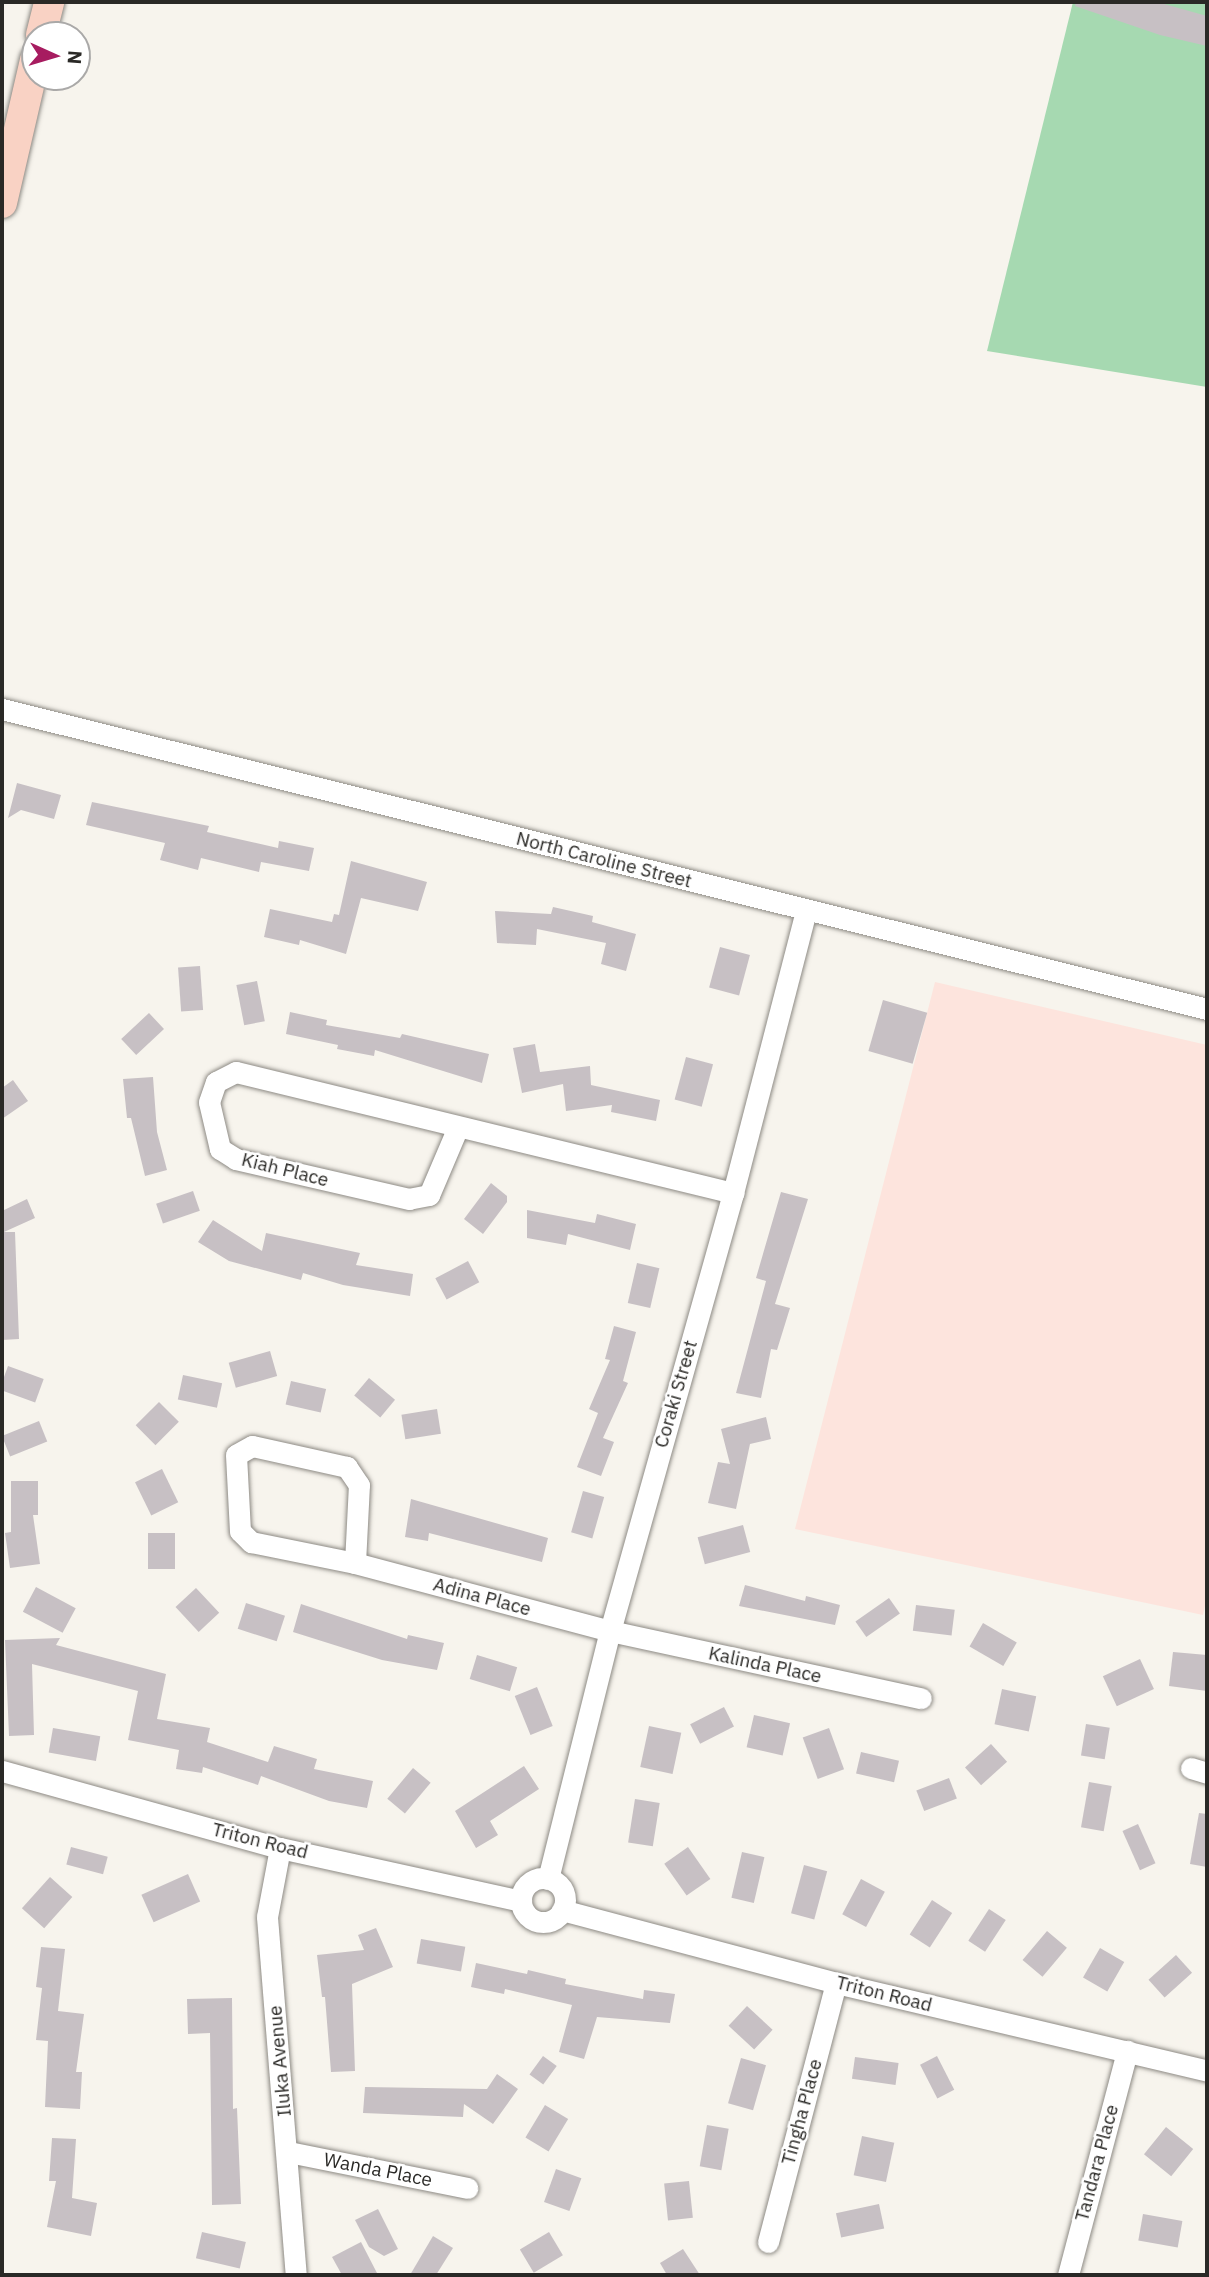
<!DOCTYPE html>
<html>
<head>
<meta charset="utf-8">
<style>
	body { margin:0 }
	#map { position:relative; width:1209px; height:2277px; overflow:hidden; background:#f7f4ed; font-family:"IBM Plex Sans",sans-serif }
	div>[style] { position:absolute }
	[style*='--x'] { left:calc(var(--x)*1px); top:calc(var(--y)*1px); width:calc(var(--w)*1px); rotate:calc(var(--a)*1deg) }
	.education>* { inset:0; background:#fde4dd }
	.green>* { inset:0; background:#a6d9b1 }
	.building>* { inset:0; background:#c7c0c4; transform-origin:0 0 }
	.roads { filter:drop-shadow(0 0 2px #8d8a84) drop-shadow(0 0 2px #8d8a84) }
	.street>* { height:21px; margin:-10.5px; padding:0 10.5px; transform-origin:10.5px; border-radius:10.5px; background:#fff }
	.street>.ring { margin:-10.5px; padding:0; box-sizing:content-box; background:none; border:21px solid #fff; border-radius:50% }
	.secondary>* { height:30px; margin:-15px; padding:0 15px; transform-origin:15px; border-radius:15px; background:#f9d2c4 }
	span { translate:-50% -50%; white-space:nowrap; text-align:center; line-height:1.15; -webkit-text-stroke:5px #fff; paint-order:stroke }
	.street-label { font-size:19px; color:#2a2926 }
	.frame { position:absolute; inset:0; border:4px solid #2a2926; pointer-events:none }
	.north { position:absolute; left:21px; top:21px; width:70px; height:70px; box-sizing:border-box; background:#fff; border:2px solid #aaa9a8; border-radius:50%; rotate:94deg; font-size:19px; font-weight:700; line-height:28px; text-align:center; color:#2a2926 }
	.north::after { content:''; display:block; margin:auto; width:24px; height:32px; background:#a71c60; clip-path:polygon(50% 0,100% 100%,50% 72%,0 100%) }
</style>
</head>
<body>
<div id="map">
	<div class="education">
		<i style="clip-path:polygon(935px 982px,1207px 1045px,1207px 1597px,1203px 1615px,795px 1529px)"></i>
	</div>
	<div class="green">
		<i style="clip-path:polygon(1073px 2px,1207px 2px,1207px 387px,987px 351px)"></i>
	</div>
	<div class="building">
		<i style="clip-path:polygon(1076px 2px,1157px 2px,1207px 16px,1207px 46px,1160px 35px,1075px 6px)"></i>
		<i style="clip-path:polygon(17px 783px,61px 795px,54px 819px,21px 810px,8px 818px)"></i>
		<i style="clip-path:polygon(92px 802px,209px 826px,207px 832px,278px 848px,279px 841px,314px 848px,309px 871px,261px 862px,259px 872px,201px 858px,198px 870px,160px 860px,165px 843px,86px 825px)"></i>
		<i style="clip-path:polygon(351px 861px,427px 882px,418px 911px,361px 898px,346px 954px,300px 940px,299px 945px,264px 937px,270px 909px,332px 922px,334px 914px,339px 915px)"></i>
		<i style="clip-path:polygon(553px 907px,593px 916px,592px 922px,636px 934px,626px 971px,601px 964px,606px 943px,537px 929px,536px 945px,497px 943px,495px 911px,551px 914px)"></i>
		<i style="left:720px;top:947px;width:31px;height:42px;rotate:15deg"></i>
		<i style="left:200px;top:966px;width:44px;height:22px;rotate:86deg"></i>
		<i style="left:257px;top:981px;width:41px;height:21px;rotate:79deg"></i>
		<i style="left:883px;top:1000px;width:46px;height:53px;rotate:16deg"></i>
		<i style="clip-path:polygon(290px 1012px,327px 1020px,326px 1025px,400px 1038px,402px 1034px,489px 1054px,482px 1083px,375px 1050px,374px 1056px,337px 1049px,338px 1045px,286px 1034px)"></i>
		<i style="left:149px;top:1013px;width:22px;height:38px;rotate:47deg"></i>
		<i style="clip-path:polygon(535px 1044px,540px 1072px,590px 1066px,591px 1085px,660px 1100px,656px 1121px,611px 1112px,612px 1105px,566px 1111px,563px 1084px,522px 1093px,513px 1048px)"></i>
		<i style="left:686px;top:1057px;width:28px;height:44px;rotate:15deg"></i>
		<i style="clip-path:polygon(153px 1077px,157px 1132px,167px 1170px,145px 1176px,131px 1118px,127px 1118px,123px 1079px)"></i>
		<i style="clip-path:polygon(13px 1080px,28px 1101px,2px 1119px,2px 1088px)"></i>
		<i style="clip-path:polygon(491px 1183px,507px 1196px,507px 1202px,483px 1234px,464px 1219px)"></i>
		<i style="left:193px;top:1191px;width:21px;height:39px;rotate:71deg"></i>
		<i style="clip-path:polygon(781px 1192px,808px 1199px,775px 1304px,790px 1308px,777px 1350px,771px 1349px,761px 1398px,736px 1393px,766px 1281px,756px 1278px)"></i>
		<i style="clip-path:polygon(27px 1199px,35px 1218px,4px 1232px,15px 1232px,19px 1339px,2px 1340px,2px 1211px)"></i>
		<i style="clip-path:polygon(527px 1210px,595px 1223px,597px 1214px,636px 1224px,630px 1250px,568px 1234px,566px 1245px,527px 1238px)"></i>
		<i style="clip-path:polygon(213px 1220px,262px 1251px,266px 1233px,360px 1253px,356px 1265px,413px 1274px,410px 1296px,343px 1285px,303px 1273px,301px 1280px,229px 1261px,198px 1242px)"></i>
		<i style="left:468px;top:1261px;width:24px;height:37px;rotate:62deg"></i>
		<i style="left:637px;top:1263px;width:23px;height:41px;rotate:13deg"></i>
		<i style="clip-path:polygon(614px 1326px,636px 1332px,623px 1381px,628px 1383px,603px 1438px,614px 1442px,601px 1476px,577px 1467px,598px 1413px,589px 1409px,610px 1360px,605px 1359px)"></i>
		<i style="left:270px;top:1351px;width:26px;height:43px;rotate:74deg"></i>
		<i style="left:8px;top:1366px;width:38px;height:25px;rotate:20deg"></i>
		<i style="left:183px;top:1375px;width:40px;height:25px;rotate:12deg"></i>
		<i style="left:369px;top:1378px;width:34px;height:23px;rotate:40deg"></i>
		<i style="left:291px;top:1381px;width:36px;height:24px;rotate:13deg"></i>
		<i style="left:159px;top:1402px;width:28px;height:33px;rotate:45deg"></i>
		<i style="left:437px;top:1409px;width:25px;height:36px;rotate:81deg"></i>
		<i style="clip-path:polygon(766px 1417px,771px 1439px,750px 1444px,736px 1509px,708px 1503px,718px 1462px,730px 1464px,721px 1429px)"></i>
		<i style="left:39px;top:1421px;width:22px;height:40px;rotate:68deg"></i>
		<i style="left:162px;top:1469px;width:37px;height:30px;rotate:64deg"></i>
		<i style="clip-path:polygon(11px 1481px,38px 1481px,38px 1515px,33px 1515px,40px 1564px,10px 1568px,5px 1533px,11px 1532px)"></i>
		<i style="left:583px;top:1491px;width:22px;height:43px;rotate:16deg"></i>
		<i style="clip-path:polygon(411px 1499px,548px 1538px,542px 1562px,429px 1533px,428px 1541px,405px 1537px)"></i>
		<i style="left:743px;top:1525px;width:28px;height:47px;rotate:75deg"></i>
		<i style="left:148px;top:1533px;width:27px;height:36px"></i>
		<i style="clip-path:polygon(745px 1585px,805px 1601px,806px 1596px,840px 1605px,835px 1625px,739px 1606px)"></i>
		<i style="left:36px;top:1587px;width:45px;height:28px;rotate:28deg"></i>
		<i style="left:196px;top:1588px;width:34px;height:28px;rotate:47deg"></i>
		<i style="left:889px;top:1598px;width:19px;height:41px;rotate:55deg"></i>
		<i style="left:246px;top:1603px;width:41px;height:27px;rotate:18deg"></i>
		<i style="clip-path:polygon(301px 1604px,407px 1639px,408px 1635px,444px 1643px,437px 1670px,382px 1660px,293px 1632px)"></i>
		<i style="left:916px;top:1605px;width:39px;height:26px;rotate:7deg"></i>
		<i style="left:983px;top:1623px;width:39px;height:27px;rotate:30deg"></i>
		<i style="clip-path:polygon(60px 1638px,56px 1645px,166px 1674px,157px 1719px,210px 1728px,207px 1742px,268px 1762px,274px 1746px,317px 1759px,314px 1769px,373px 1781px,367px 1808px,329px 1801px,261px 1776px,258px 1785px,203px 1767px,202px 1773px,176px 1769px,179px 1750px,128px 1740px,138px 1691px,32px 1664px,34px 1735px,9px 1736px,5px 1640px)"></i>
		<i style="clip-path:polygon(1173px 1652px,1207px 1655px,1207px 1691px,1169px 1686px)"></i>
		<i style="left:477px;top:1655px;width:42px;height:25px;rotate:17deg"></i>
		<i style="left:1140px;top:1659px;width:33px;height:41px;rotate:65deg"></i>
		<i style="left:537px;top:1687px;width:42px;height:24px;rotate:68deg"></i>
		<i style="left:1002px;top:1689px;width:35px;height:36px;rotate:12deg"></i>
		<i style="left:724px;top:1707px;width:22px;height:38px;rotate:63deg"></i>
		<i style="left:754px;top:1715px;width:37px;height:33px;rotate:13deg"></i>
		<i style="left:1086px;top:1724px;width:24px;height:32px;rotate:9deg"></i>
		<i style="left:649px;top:1726px;width:33px;height:42px;rotate:12deg"></i>
		<i style="left:53px;top:1728px;width:48px;height:25px;rotate:10deg"></i>
		<i style="left:829px;top:1728px;width:44px;height:28px;rotate:70deg"></i>
		<i style="left:991px;top:1744px;width:24px;height:35px;rotate:48deg"></i>
		<i style="left:861px;top:1752px;width:39px;height:22px;rotate:13deg"></i>
		<i style="clip-path:polygon(524px 1766px,539px 1789px,490px 1821px,498px 1835px,476px 1848px,455px 1811px)"></i>
		<i style="left:413px;top:1768px;width:23px;height:40px;rotate:40deg"></i>
		<i style="left:949px;top:1778px;width:22px;height:35px;rotate:69deg"></i>
		<i style="left:1089px;top:1782px;width:23px;height:46px;rotate:10deg"></i>
		<i style="left:635px;top:1799px;width:25px;height:44px;rotate:9deg"></i>
		<i style="clip-path:polygon(1199px 1813px,1207px 1814px,1207px 1867px,1190px 1864px)"></i>
		<i style="left:1138px;top:1824px;width:43px;height:17px;rotate:66deg"></i>
		<i style="left:71px;top:1847px;width:38px;height:18px;rotate:15deg"></i>
		<i style="left:688px;top:1847px;width:39px;height:29px;rotate:55deg"></i>
		<i style="left:742px;top:1852px;width:23px;height:47px;rotate:13deg"></i>
		<i style="left:804px;top:1865px;width:24px;height:50px;rotate:15deg"></i>
		<i style="left:188px;top:1874px;width:30px;height:51px;rotate:66deg"></i>
		<i style="left:50px;top:1877px;width:30px;height:42px;rotate:42deg"></i>
		<i style="left:861px;top:1879px;width:27px;height:40px;rotate:28deg"></i>
		<i style="left:932px;top:1900px;width:24px;height:41px;rotate:33deg"></i>
		<i style="left:989px;top:1909px;width:20px;height:38px;rotate:33deg"></i>
		<i style="clip-path:polygon(376px 1928px,393px 1967px,352px 1984px,355px 2071px,331px 2072px,325px 1997px,322px 1997px,317px 1955px,364px 1950px,358px 1935px)"></i>
		<i style="left:1047px;top:1931px;width:26px;height:38px;rotate:40deg"></i>
		<i style="left:421px;top:1939px;width:45px;height:25px;rotate:10deg"></i>
		<i style="clip-path:polygon(41px 1947px,65px 1949px,58px 2011px,84px 2014px,76px 2072px,82px 2072px,80px 2109px,45px 2107px,48px 2041px,36px 2040px,42px 1988px,36px 1987px)"></i>
		<i style="left:1100px;top:1948px;width:28px;height:34px;rotate:30deg"></i>
		<i style="left:1176px;top:1955px;width:24px;height:37px;rotate:48deg"></i>
		<i style="clip-path:polygon(476px 1963px,527px 1974px,528px 1970px,566px 1979px,565px 1984px,643px 1999px,644px 1990px,675px 1994px,670px 2023px,597px 2017px,584px 2059px,559px 2052px,572px 2005px,505px 1989px,504px 1994px,471px 1987px)"></i>
		<i style="clip-path:polygon(232px 1998px,233px 2109px,237px 2108px,241px 2204px,212px 2205px,210px 2033px,188px 2034px,187px 1999px)"></i>
		<i style="left:747px;top:2006px;width:35px;height:27px;rotate:43deg"></i>
		<i style="left:543px;top:2056px;width:17px;height:23px;rotate:36deg"></i>
		<i style="left:937px;top:2056px;width:38px;height:19px;rotate:63deg"></i>
		<i style="left:855px;top:2057px;width:44px;height:22px;rotate:8deg"></i>
		<i style="left:741px;top:2058px;width:26px;height:47px;rotate:16deg"></i>
		<i style="clip-path:polygon(497px 2074px,518px 2089px,493px 2124px,464px 2104px,463px 2117px,363px 2113px,365px 2087px,487px 2089px)"></i>
		<i style="left:545px;top:2105px;width:27px;height:38px;rotate:31deg"></i>
		<i style="left:707px;top:2125px;width:22px;height:42px;rotate:10deg"></i>
		<i style="left:1166px;top:2127px;width:35px;height:35px;rotate:39deg"></i>
		<i style="left:862px;top:2136px;width:33px;height:40px;rotate:12deg"></i>
		<i style="clip-path:polygon(52px 2138px,76px 2139px,72px 2198px,97px 2203px,91px 2236px,47px 2227px,56px 2181px,49px 2181px)"></i>
		<i style="left:556px;top:2169px;width:27px;height:35px;rotate:20deg"></i>
		<i style="left:689px;top:2181px;width:37px;height:25px;rotate:84deg"></i>
		<i style="left:879px;top:2204px;width:25px;height:44px;rotate:78deg"></i>
		<i style="clip-path:polygon(378px 2209px,398px 2249px,384px 2256px,369px 2247px,355px 2220px)"></i>
		<i style="left:1143px;top:2214px;width:40px;height:27px;rotate:10deg"></i>
		<i style="left:202px;top:2232px;width:45px;height:27px;rotate:13deg"></i>
		<i style="left:549px;top:2232px;width:27px;height:34px;rotate:59deg"></i>
		<i style="clip-path:polygon(433px 2236px,453px 2248px,436px 2275px,410px 2275px)"></i>
		<i style="clip-path:polygon(361px 2242px,378px 2275px,342px 2275px,332px 2257px)"></i>
		<i style="clip-path:polygon(683px 2249px,700px 2275px,667px 2275px,660px 2263px)"></i>
	</div>
	<div class="roads">
		<div class="street">
			<i style="--x:2;--y:709;--w:1242;--a:13.98"></i>
			<i style="--x:458;--y:1127;--w:74;--a:113.1"></i>
			<i style="--x:429;--y:1195;--w:20;--a:169"></i>
			<i style="--x:409;--y:1199;--w:178;--a:-167"></i>
			<i style="--x:236;--y:1159;--w:19;--a:-148"></i>
			<i style="--x:220;--y:1149;--w:48;--a:-103.2"></i>
			<i style="--x:209;--y:1102;--w:21;--a:-71"></i>
			<i style="--x:216;--y:1082;--w:22;--a:-27"></i>
			<i style="--x:236;--y:1072;--w:512;--a:13.68"></i>
			<i style="--x:355;--y:1563;--w:78;--a:-87.1"></i>
			<i style="--x:359;--y:1485;--w:22;--a:-124"></i>
			<i style="--x:347;--y:1467;--w:97;--a:-167.5"></i>
			<i style="--x:252;--y:1446;--w:18;--a:151"></i>
			<i style="--x:236;--y:1455;--w:76;--a:87"></i>
			<i style="--x:240;--y:1531;--w:16;--a:45"></i>
			<i style="--x:251;--y:1542;--w:106;--a:11.4"></i>
			<i style="--x:355;--y:1563;--w:264;--a:14.9"></i>
			<i style="--x:610;--y:1631;--w:318;--a:12.2"></i>
			<i style="--x:1191;--y:1768;--w:17;--a:17"></i>
			<i style="--x:2;--y:1771;--w:288;--a:15.5"></i>
			<i style="--x:280;--y:1848;--w:247;--a:12.4"></i>
			<i style="--x:280;--y:1848;--w:70;--a:100.7"></i>
			<i style="--x:267;--y:1917;--w:359;--a:85.4"></i>
			<i class="ring" style="left:521px;top:1878px;width:23px;height:23px"></i>
			<i style="--x:548;--y:1879;--w:256;--a:-76"></i>
			<i style="--x:610;--y:1631;--w:455;--a:-74.3"></i>
			<i style="--x:733;--y:1193;--w:292;--a:-75.5"></i>
			<i style="--x:562;--y:1910;--w:284;--a:14.9"></i>
			<i style="--x:836;--y:1983;--w:381;--a:13.3"></i>
			<i style="--x:289;--y:2152;--w:182;--a:11.4"></i>
			<i style="--x:768;--y:2242;--w:268;--a:-75.3"></i>
			<i style="--x:1068;--y:2275;--w:232;--a:-75.2"></i>
		</div>
		<div class="secondary">
			<i style="--x:41;--y:35;--w:34;--a:-76"></i>
			<i style="--x:2;--y:203;--w:147;--a:-77"></i>
		</div>
	</div>
	<div class="street-label">
		<span style="left:604px;top:860px;rotate:14deg">North Caroline Street</span>
		<span style="left:285px;top:1170px;rotate:14deg">Kiah Place</span>
		<span style="left:676px;top:1394px;rotate:-74deg">Coraki Street</span>
		<span style="left:482px;top:1597px;rotate:15deg">Adina Place</span>
		<span style="left:765px;top:1665px;rotate:12deg">Kalinda Place</span>
		<span style="left:260px;top:1841px;rotate:14deg">Triton Road</span>
		<span style="left:884px;top:1994px;rotate:14deg">Triton Road</span>
		<span style="left:280px;top:2061px;rotate:-95deg">Iluka Avenue</span>
		<span style="left:802px;top:2112px;rotate:-75deg">Tingha Place</span>
		<span style="left:1097px;top:2163px;rotate:-75deg">Tandara Place</span>
		<span style="left:378px;top:2170px;rotate:11deg">Wanda Place</span>
	</div>
	<div class="frame"></div>
	<div class="north">N</div>
</div>
</body>
</html>
